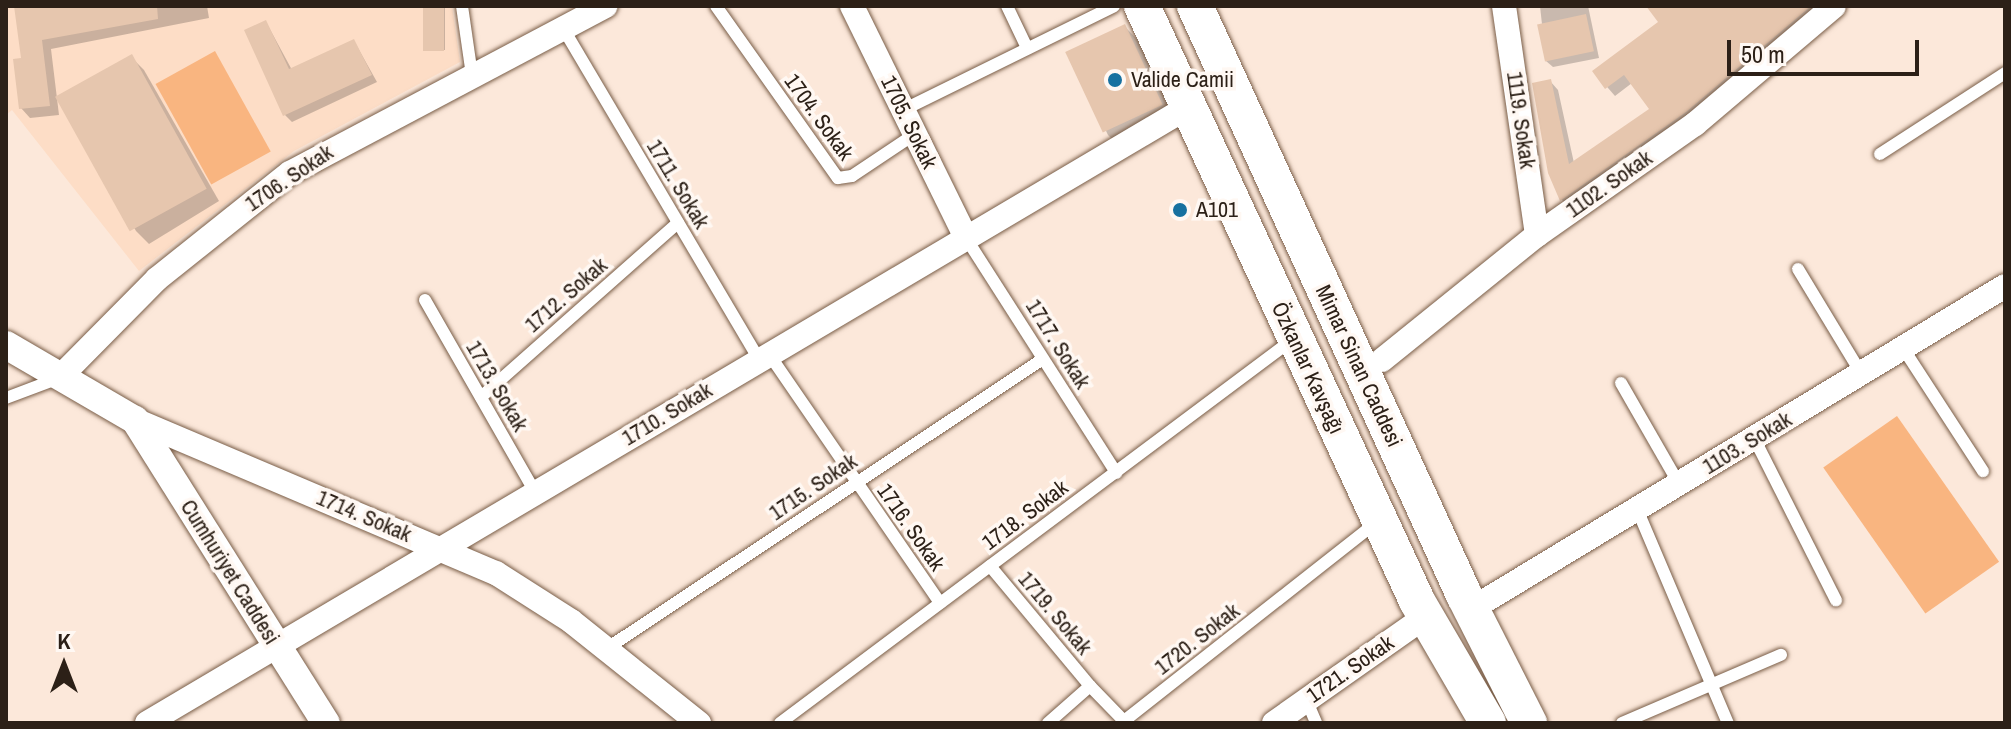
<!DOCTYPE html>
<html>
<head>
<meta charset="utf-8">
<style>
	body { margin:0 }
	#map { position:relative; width:2011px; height:729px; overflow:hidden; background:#fce8da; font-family:"Archivo Narrow",sans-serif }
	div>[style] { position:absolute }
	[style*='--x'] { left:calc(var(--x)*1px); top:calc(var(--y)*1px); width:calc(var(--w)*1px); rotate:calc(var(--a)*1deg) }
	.built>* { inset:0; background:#fdddc6 }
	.green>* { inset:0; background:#f9b580; transform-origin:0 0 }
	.shadow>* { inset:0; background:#0003; transform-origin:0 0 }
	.building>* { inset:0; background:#e6c6ae; transform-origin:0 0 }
	.roads { filter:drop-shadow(0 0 2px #795d47) drop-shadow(0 0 2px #795d47) }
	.service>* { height:12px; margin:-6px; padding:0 6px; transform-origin:6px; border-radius:6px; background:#fff }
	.minor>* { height:24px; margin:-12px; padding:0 12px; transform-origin:12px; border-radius:12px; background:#fff }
	.tertiary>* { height:28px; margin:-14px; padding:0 14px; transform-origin:14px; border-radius:14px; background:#fff }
	.primary>* { height:36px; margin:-18px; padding:0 18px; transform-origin:18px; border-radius:18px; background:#fff }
	.dots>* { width:22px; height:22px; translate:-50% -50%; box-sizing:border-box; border:4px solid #fff8f3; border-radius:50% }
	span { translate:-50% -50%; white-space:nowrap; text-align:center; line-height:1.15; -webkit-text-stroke:7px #fff8f3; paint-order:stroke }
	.poi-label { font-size:22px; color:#2c2017 }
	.left { translate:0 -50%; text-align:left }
	.street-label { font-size:22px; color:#2c2017 }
	.frame { position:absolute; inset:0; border:8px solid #2c2017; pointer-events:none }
	.north { position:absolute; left:24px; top:625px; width:80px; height:80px; -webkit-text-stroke:6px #fff8f3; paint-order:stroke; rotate:0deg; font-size:22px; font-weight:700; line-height:32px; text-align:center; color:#2c2017 }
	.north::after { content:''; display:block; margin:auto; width:28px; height:36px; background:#2c2017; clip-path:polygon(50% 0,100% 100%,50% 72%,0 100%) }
	.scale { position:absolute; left:1727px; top:40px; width:192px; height:36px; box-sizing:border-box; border:4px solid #2c2017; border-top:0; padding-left:10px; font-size:24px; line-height:28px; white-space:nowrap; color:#2c2017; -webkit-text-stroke:6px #fff8f3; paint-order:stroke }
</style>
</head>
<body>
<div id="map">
	<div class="built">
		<i style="clip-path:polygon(6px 6px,452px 6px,460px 62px,294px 151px,139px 271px,12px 110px,6px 115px)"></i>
	</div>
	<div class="green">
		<i style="left:215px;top:51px;width:115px;height:68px;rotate:61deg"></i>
		<i style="left:1897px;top:416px;width:178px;height:90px;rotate:55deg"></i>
	</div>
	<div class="shadow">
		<i style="clip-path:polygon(15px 6px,207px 6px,209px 18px,51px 49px,59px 115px,30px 118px,21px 108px,23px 60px)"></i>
		<i style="left:425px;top:6px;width:20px;height:44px"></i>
		<i style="clip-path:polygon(1540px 6px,1588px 6px,1599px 58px,1553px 67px,1546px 61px)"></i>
		<i style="clip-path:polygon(1649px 6px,1827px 6px,1570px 208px,1562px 200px,1550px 81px,1558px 90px,1574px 163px,1652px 109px,1632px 83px,1615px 96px,1594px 72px,1661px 22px)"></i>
		<i style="clip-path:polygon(266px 22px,292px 70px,354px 41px,377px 82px,292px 122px,285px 115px)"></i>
		<i style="clip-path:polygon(1124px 26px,1137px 39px,1175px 117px,1121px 148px,1108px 135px,1068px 53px)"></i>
		<i style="clip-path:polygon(131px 57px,144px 70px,219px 201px,149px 244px,136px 231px,58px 98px)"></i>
	</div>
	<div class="building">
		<i style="clip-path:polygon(14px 6px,157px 6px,158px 19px,42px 40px,50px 106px,19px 109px,13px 59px,21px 58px)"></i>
		<i style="left:423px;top:6px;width:21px;height:45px"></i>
		<i style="clip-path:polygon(1646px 6px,1811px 6px,1686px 112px,1560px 201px,1548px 173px,1532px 83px,1551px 79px,1569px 164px,1649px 109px,1624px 75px,1605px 89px,1592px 71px,1658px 22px)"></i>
		<i style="left:1586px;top:14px;width:38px;height:50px;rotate:78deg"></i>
		<i style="clip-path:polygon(266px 20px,289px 69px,354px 39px,372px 75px,283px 116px,244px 30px)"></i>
		<i style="left:1125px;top:24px;width:89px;height:66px;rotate:65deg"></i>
		<i style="left:132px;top:54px;width:154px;height:88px;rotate:61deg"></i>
	</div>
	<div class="roads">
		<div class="service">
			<i style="--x:462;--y:6;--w:70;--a:81.8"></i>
			<i style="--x:716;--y:6;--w:211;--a:54.7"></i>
			<i style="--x:838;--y:178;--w:14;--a:-8"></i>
			<i style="--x:852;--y:176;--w:76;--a:-33.7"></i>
			<i style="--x:1007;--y:6;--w:47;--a:64.5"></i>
			<i style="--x:563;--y:28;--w:386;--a:59.4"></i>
			<i style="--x:903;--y:110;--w:235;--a:-26.2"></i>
			<i style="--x:1880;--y:154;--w:149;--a:-32.9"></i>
			<i style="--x:966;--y:238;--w:279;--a:57.4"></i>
			<i style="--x:1798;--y:269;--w:122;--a:58.8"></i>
			<i style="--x:425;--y:300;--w:221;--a:60.2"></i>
			<i style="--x:1903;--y:348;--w:147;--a:57"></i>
			<i style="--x:769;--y:354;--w:302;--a:55.5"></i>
			<i style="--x:1621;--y:383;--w:116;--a:60.1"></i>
			<i style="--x:481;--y:397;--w:263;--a:-41.5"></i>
			<i style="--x:6;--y:398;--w:57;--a:-20.7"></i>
			<i style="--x:1754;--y:438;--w:182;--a:63.2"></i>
			<i style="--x:1637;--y:509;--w:233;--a:67"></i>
			<i style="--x:990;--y:566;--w:156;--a:50.2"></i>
			<i style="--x:606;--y:649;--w:524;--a:-33.57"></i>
			<i style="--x:1306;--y:699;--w:26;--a:67"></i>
			<i style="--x:780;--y:723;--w:639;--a:-36.8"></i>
			<i style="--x:1048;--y:723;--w:56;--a:-41.4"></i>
			<i style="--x:1090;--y:686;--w:49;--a:45.8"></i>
			<i style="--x:1124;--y:721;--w:322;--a:-38.2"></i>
			<i style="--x:1622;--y:723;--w:173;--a:-23.2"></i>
		</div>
		<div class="minor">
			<i style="--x:852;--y:6;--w:258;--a:63.8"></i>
			<i style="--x:1504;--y:6;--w:231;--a:81.8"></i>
			<i style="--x:1382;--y:360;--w:199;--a:-38.9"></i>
			<i style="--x:1537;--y:235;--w:193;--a:-35.1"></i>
			<i style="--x:1695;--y:124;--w:182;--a:-40.3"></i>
			<i style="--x:60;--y:377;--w:138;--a:-45.3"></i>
			<i style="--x:157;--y:279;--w:170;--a:-38.6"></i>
			<i style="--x:290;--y:173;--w:357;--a:-27.9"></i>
			<i style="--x:135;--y:420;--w:392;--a:23"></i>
			<i style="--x:496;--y:573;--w:89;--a:32.6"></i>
			<i style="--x:571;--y:621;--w:164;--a:38.6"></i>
			<i style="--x:1488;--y:599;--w:604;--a:-31.19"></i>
			<i style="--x:147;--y:723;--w:1210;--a:-30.61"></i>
			<i style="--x:1274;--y:723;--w:186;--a:-35.1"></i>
		</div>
		<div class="tertiary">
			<i style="--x:6;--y:345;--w:149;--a:30.2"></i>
			<i style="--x:135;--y:420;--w:358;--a:57.8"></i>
		</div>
		<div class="primary">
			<i style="--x:1142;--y:6;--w:655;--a:65.19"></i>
			<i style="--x:1417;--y:601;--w:141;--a:59.8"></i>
			<i style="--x:1195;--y:6;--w:648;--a:65.45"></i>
			<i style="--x:1464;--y:595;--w:144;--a:63.1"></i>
		</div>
	</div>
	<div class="dots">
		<i style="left:1115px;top:80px;background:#1771a0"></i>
		<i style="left:1180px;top:210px;background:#1771a0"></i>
	</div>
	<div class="poi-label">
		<span class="left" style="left:1131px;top:80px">Valide Camii</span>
		<span class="left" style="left:1196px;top:210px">A101</span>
	</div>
	<div class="street-label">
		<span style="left:819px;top:117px;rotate:54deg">1704. Sokak</span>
		<span style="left:1521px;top:120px;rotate:82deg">1119. Sokak</span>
		<span style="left:909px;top:122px;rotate:64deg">1705. Sokak</span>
		<span style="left:289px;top:178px;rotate:-34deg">1706. Sokak</span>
		<span style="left:678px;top:184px;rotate:59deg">1711. Sokak</span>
		<span style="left:1609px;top:184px;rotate:-35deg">1102. Sokak</span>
		<span style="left:566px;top:295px;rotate:-41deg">1712. Sokak</span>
		<span style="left:1058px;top:344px;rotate:58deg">1717. Sokak</span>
		<span style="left:1359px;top:366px;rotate:65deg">Mimar Sinan Caddesi</span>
		<span style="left:1308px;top:368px;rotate:65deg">Özkanlar Kavşağı</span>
		<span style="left:497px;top:386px;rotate:60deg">1713. Sokak</span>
		<span style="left:667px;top:414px;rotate:-31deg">1710. Sokak</span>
		<span style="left:1747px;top:443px;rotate:-31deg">1103. Sokak</span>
		<span style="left:813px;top:487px;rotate:-34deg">1715. Sokak</span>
		<span style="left:1025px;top:515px;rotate:-37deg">1718. Sokak</span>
		<span style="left:364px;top:516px;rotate:23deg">1714. Sokak</span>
		<span style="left:911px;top:527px;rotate:55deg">1716. Sokak</span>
		<span style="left:230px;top:572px;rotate:58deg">Cumhuriyet Caddesi</span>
		<span style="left:1055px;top:613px;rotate:50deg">1719. Sokak</span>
		<span style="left:1197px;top:639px;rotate:-38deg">1720. Sokak</span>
		<span style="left:1350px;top:669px;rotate:-35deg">1721. Sokak</span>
	</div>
	<div class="frame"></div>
	<div class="north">K</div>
	<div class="scale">50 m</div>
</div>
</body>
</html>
